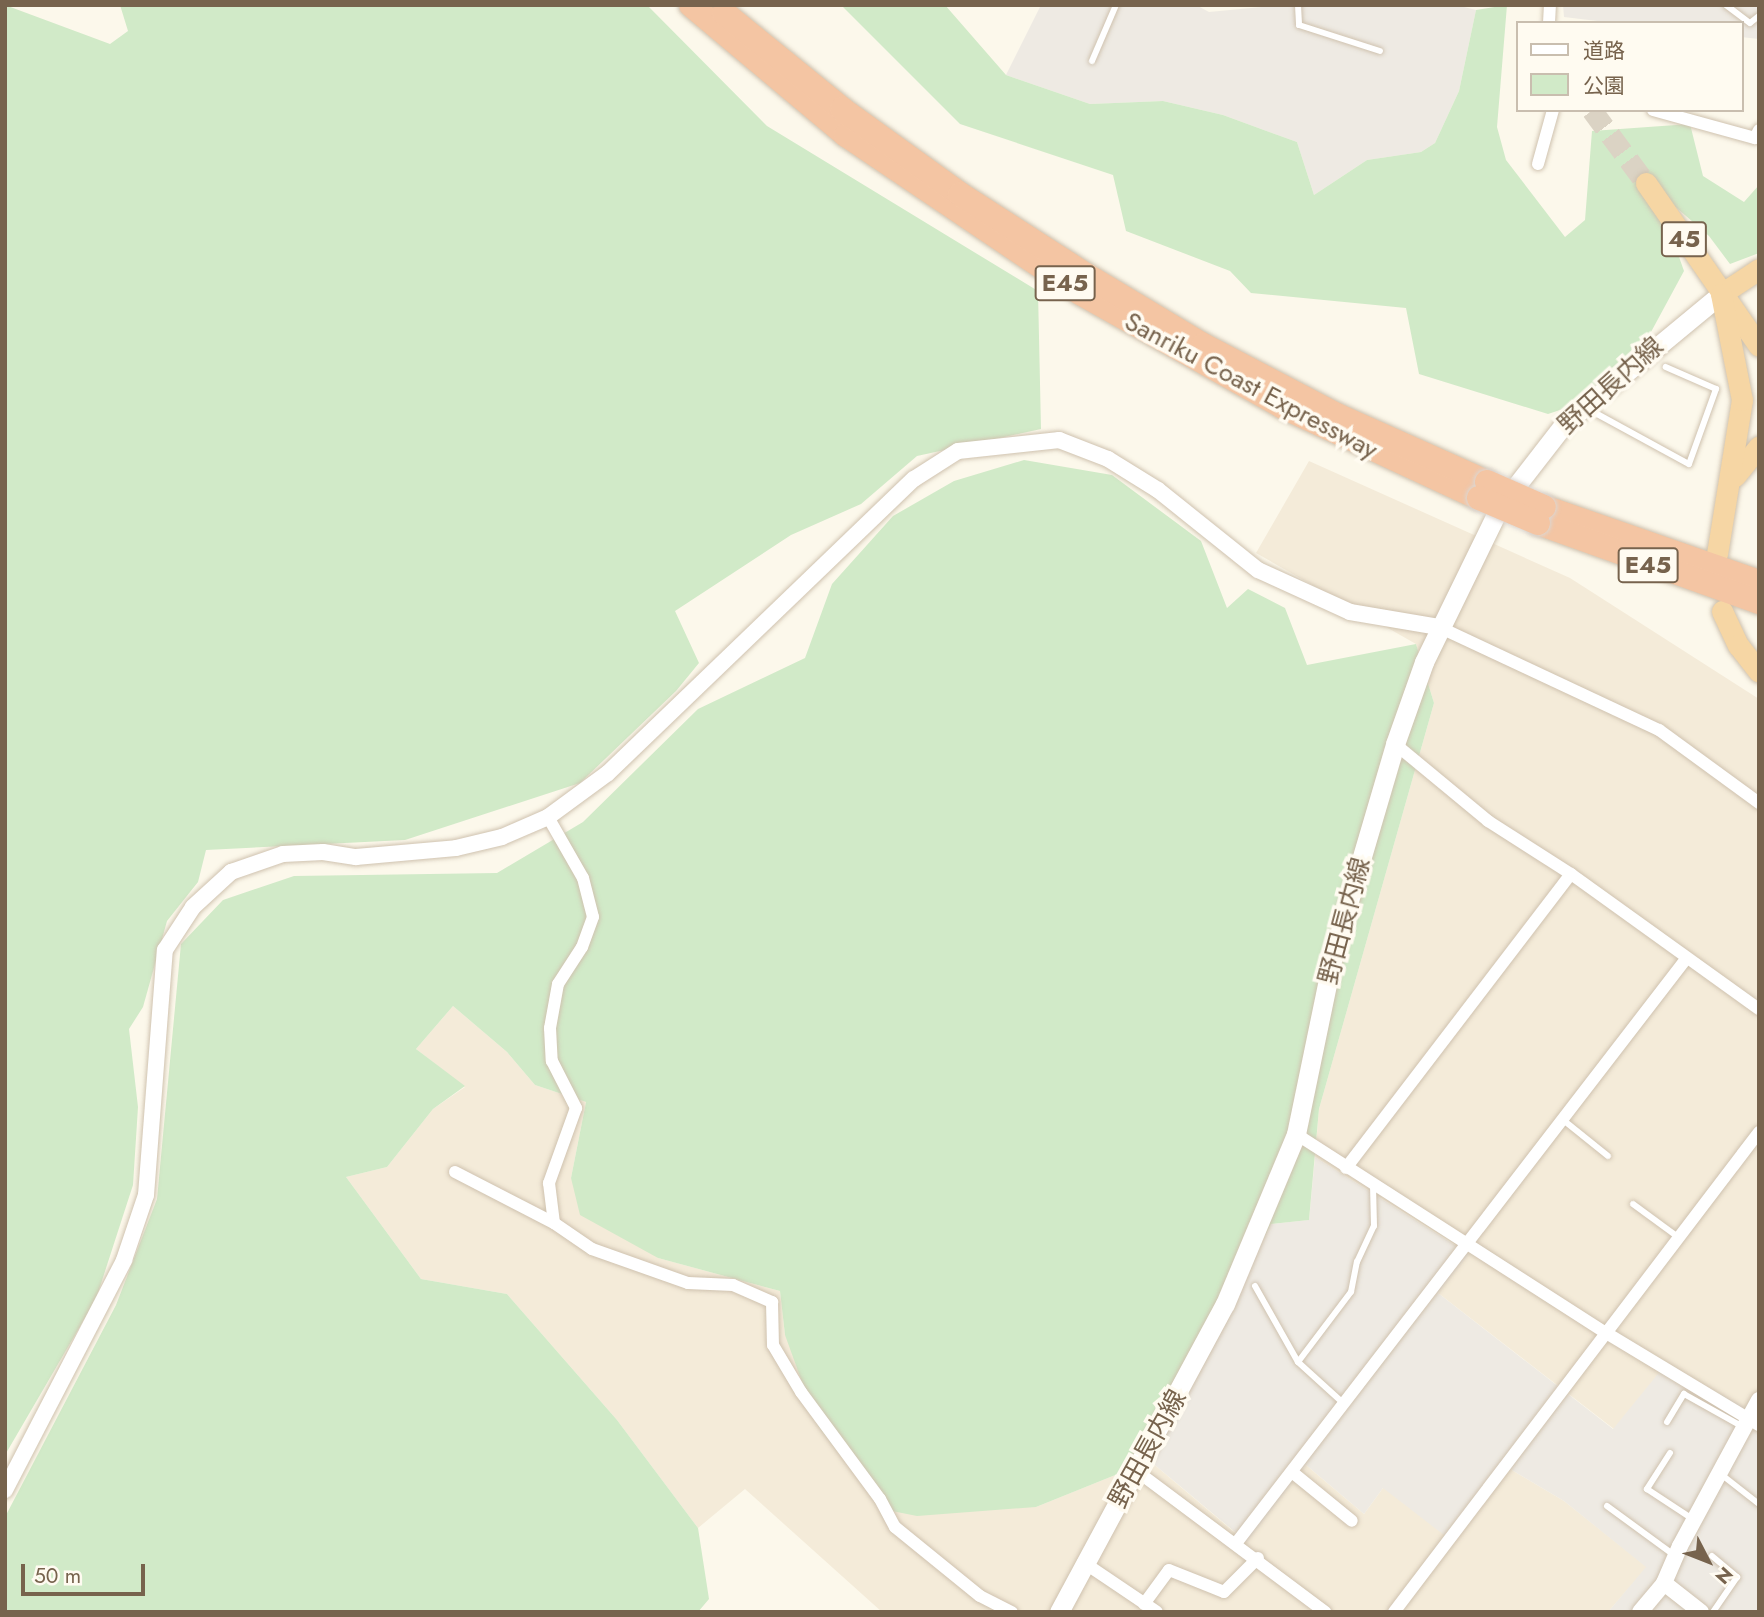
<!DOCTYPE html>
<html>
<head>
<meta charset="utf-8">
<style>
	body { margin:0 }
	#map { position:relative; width:1764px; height:1617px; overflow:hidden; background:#fcf8eb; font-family:Jost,"Noto Sans JP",sans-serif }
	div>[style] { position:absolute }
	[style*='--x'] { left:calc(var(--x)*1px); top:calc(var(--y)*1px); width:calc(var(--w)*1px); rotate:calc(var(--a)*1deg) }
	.residential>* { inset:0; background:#f4ebd9 }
	.industrial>* { inset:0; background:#eeeae3 }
	.green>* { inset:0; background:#d1eac8 }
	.trunk-tunnel>* { height:21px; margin-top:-10.5px; transform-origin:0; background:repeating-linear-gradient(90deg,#dbd3c4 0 21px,transparent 0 31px) }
	.roads { filter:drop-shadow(0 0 2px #cfc2af) drop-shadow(0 0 2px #cfc2af) }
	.service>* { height:6px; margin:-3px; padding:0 3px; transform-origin:3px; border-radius:3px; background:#fff }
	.minor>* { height:12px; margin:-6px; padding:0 6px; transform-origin:6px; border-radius:6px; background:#fff }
	.tertiary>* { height:16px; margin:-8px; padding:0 8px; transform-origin:8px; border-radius:8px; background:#fff }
	.secondary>* { height:19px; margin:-9.5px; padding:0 9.5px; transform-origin:9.5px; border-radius:9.5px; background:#fff }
	.trunk>* { height:21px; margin:-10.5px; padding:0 10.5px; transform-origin:10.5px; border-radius:10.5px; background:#f6d6a4 }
	.motorway>* { height:24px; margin:-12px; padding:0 12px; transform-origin:12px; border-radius:12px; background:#f4c5a3 }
	.bridges { filter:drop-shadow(0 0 2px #dcd6d1) drop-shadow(0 0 2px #dcd6d1) }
	.motorway-bridge>* { height:24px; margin:-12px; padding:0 12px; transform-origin:12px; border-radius:12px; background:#f4c5a3 }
	span { translate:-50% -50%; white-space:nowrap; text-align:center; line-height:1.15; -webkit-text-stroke:7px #fffbf1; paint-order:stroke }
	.shield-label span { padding:2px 5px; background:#fffbf1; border:2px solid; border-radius:5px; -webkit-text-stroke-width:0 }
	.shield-label { font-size:24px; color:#77634d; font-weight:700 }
	.street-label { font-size:26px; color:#77634d }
	.frame { position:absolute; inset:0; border:7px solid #77634d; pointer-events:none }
	.legend { position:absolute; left:1516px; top:21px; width:228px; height:91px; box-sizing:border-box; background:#fffbf1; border:2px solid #c9beaf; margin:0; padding:9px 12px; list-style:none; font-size:21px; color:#77634d }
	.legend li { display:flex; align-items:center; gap:14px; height:35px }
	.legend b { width:35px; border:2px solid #c9beaf }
	.north { position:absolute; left:1673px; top:1526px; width:70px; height:70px; -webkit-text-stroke:5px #fffbf1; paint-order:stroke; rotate:132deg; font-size:19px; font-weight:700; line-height:28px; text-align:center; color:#77634d }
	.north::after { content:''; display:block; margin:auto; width:24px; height:32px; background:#77634d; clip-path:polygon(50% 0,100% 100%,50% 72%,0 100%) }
	.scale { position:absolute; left:21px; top:1564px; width:124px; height:32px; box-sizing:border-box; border:4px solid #77634d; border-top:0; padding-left:9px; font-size:21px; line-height:24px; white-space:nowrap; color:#77634d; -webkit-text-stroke:5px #fffbf1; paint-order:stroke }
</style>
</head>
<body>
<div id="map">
	<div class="residential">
		<i style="clip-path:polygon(1309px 461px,1570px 578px,1759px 699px,1759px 1397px,1751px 1410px,1614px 1429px,1438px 1293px,1469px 1253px,1315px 1157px,1319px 1109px,1434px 703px,1416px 644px,1256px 553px)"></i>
		<i style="clip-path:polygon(453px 1006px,507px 1052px,535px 1085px,586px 1102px,571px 1178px,658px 1258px,780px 1291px,785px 1335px,1036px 1507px,1150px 1461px,1246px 1542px,1306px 1465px,1364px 1514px,1383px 1488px,1510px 1469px,1564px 1501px,1647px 1567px,1608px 1612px,882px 1612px,745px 1489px,698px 1528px,617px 1420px,507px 1294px,421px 1279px,346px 1177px,387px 1167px,433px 1109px,465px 1087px,416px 1049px)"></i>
	</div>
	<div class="industrial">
		<i style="clip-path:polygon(1041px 5px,1196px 5px,1209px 12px,1284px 5px,1456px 5px,1476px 10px,1459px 91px,1435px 143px,1421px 152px,1367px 160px,1314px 195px,1297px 142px,1223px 115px,1163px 101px,1090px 104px,1006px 75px)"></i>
		<i style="clip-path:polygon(1563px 5px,1759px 5px,1759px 39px,1741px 37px,1741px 23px,1614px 23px,1564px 17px)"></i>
		<i style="clip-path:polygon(1315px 1157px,1469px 1254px,1438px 1293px,1613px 1429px,1666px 1364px,1750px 1410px,1759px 1396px,1759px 1612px,1608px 1612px,1646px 1567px,1564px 1501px,1510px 1469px,1453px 1542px,1383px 1488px,1364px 1514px,1306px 1465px,1247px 1542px,1150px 1461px,1271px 1224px,1309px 1220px)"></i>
	</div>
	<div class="green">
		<i style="clip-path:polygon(5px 5px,110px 44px,128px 31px,120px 5px,647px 5px,767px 126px,1038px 291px,1041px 429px,917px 456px,861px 504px,791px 535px,675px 611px,699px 663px,676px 691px,580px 783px,405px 840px,206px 850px,198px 882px,167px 921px,143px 1007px,129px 1029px,138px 1107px,133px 1185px,96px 1299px,5px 1455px)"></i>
		<i style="clip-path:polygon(841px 5px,945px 5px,1006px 75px,1090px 104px,1163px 101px,1223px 115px,1297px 142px,1314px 195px,1367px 160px,1421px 152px,1435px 143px,1459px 91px,1476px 10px,1507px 5px,1497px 127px,1506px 160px,1565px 237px,1585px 220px,1592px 131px,1690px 124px,1703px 176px,1744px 202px,1759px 185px,1759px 253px,1730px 264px,1709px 236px,1655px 189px,1684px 271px,1651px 332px,1614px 372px,1575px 405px,1548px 414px,1419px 374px,1406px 308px,1251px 293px,1230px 271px,1126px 231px,1113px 175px,960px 124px)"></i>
		<i style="clip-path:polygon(1024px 460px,1112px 475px,1201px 541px,1227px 608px,1248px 589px,1285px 608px,1307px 665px,1416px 644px,1434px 703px,1319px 1109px,1309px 1220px,1271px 1224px,1150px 1461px,1036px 1507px,917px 1516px,882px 1509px,818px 1426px,785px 1335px,780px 1291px,658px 1258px,580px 1215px,571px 1178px,586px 1102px,535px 1085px,507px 1052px,453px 1006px,416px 1049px,465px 1086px,433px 1109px,387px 1167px,346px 1177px,421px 1279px,507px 1294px,617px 1420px,698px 1528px,709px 1599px,698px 1612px,5px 1612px,5px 1517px,116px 1305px,157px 1199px,181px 944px,223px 900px,294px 876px,497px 873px,583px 822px,698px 709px,805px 658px,832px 584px,893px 516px,954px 481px)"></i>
	</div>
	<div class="trunk-tunnel">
		<i style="--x:1592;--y:110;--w:91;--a:53.5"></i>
	</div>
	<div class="roads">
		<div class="service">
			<i style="--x:1298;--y:5;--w:20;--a:87"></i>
			<i style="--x:1299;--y:25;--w:85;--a:17.8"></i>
			<i style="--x:1726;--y:5;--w:30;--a:37"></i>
			<i style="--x:1750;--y:23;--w:11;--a:-38"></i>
			<i style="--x:1092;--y:61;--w:61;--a:-66.8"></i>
			<i style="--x:1588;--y:409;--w:115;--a:28.6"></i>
			<i style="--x:1689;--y:464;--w:80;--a:-70.2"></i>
			<i style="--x:1716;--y:389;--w:55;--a:-156.3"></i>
			<i style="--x:1562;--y:1119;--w:59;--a:38.8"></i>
			<i style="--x:1633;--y:1204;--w:56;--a:36.3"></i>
			<i style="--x:1255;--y:1286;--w:87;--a:60.5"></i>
			<i style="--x:1298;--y:1362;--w:61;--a:42.3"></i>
			<i style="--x:1298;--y:1362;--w:88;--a:-52.9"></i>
			<i style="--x:1351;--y:1292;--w:31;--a:-79"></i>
			<i style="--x:1357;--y:1262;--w:40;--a:-65"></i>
			<i style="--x:1374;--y:1226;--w:41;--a:-91.4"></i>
			<i style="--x:1667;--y:1422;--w:33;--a:-59"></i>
			<i style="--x:1684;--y:1394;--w:68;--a:29.2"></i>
			<i style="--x:1670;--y:1453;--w:43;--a:122.6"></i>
			<i style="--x:1647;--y:1489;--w:56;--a:33.4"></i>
			<i style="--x:1722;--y:1475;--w:47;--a:38.1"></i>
			<i style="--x:1607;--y:1506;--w:83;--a:36.2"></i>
			<i style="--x:1712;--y:1556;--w:33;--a:40"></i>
			<i style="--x:1737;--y:1577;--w:42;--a:124.4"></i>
		</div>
		<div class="minor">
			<i style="--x:1549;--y:23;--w:18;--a:-87"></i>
			<i style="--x:1653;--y:110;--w:106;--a:15.4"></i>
			<i style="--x:1755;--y:138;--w:9;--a:-63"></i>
			<i style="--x:1538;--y:164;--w:56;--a:-74.5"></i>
			<i style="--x:1439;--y:627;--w:243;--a:25.1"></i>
			<i style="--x:1659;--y:730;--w:124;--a:36.1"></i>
			<i style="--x:1395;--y:744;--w:121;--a:39.6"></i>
			<i style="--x:1488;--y:821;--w:98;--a:32.6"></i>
			<i style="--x:1571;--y:874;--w:231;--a:35.7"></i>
			<i style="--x:548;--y:817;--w:70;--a:60.2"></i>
			<i style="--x:583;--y:878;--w:40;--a:75.6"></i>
			<i style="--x:593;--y:917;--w:32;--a:110"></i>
			<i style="--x:582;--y:947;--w:44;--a:123"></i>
			<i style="--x:558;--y:984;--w:45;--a:100.3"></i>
			<i style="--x:550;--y:1028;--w:33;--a:87"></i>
			<i style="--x:552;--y:1061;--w:53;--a:62.9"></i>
			<i style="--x:576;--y:1108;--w:80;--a:109.8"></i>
			<i style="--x:549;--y:1183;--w:40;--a:82.9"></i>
			<i style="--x:1296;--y:1134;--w:365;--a:32.7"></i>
			<i style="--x:1603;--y:1331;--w:182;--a:31.1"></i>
			<i style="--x:1346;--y:1168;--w:370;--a:-52.6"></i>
			<i style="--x:455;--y:1172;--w:111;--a:27.3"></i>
			<i style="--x:554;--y:1223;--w:46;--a:34.4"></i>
			<i style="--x:592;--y:1249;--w:102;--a:19.5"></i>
			<i style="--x:688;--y:1283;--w:45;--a:2.5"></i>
			<i style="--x:733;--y:1285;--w:43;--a:23.6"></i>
			<i style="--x:772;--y:1302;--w:43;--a:88.7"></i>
			<i style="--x:773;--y:1345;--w:55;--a:59.2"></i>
			<i style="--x:801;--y:1392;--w:133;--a:53.6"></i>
			<i style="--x:880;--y:1499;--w:32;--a:62"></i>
			<i style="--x:895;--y:1527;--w:109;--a:39.1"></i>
			<i style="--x:980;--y:1596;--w:36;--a:27"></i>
			<i style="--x:1138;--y:1472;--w:234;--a:36.8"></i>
			<i style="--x:1292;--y:1472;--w:77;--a:39.2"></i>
			<i style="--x:1237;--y:1542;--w:736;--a:-52.4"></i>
			<i style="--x:1083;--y:1562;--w:89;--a:34"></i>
			<i style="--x:1144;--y:1604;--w:42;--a:-53.7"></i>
			<i style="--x:1169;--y:1570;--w:59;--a:21.8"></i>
			<i style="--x:1224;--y:1592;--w:48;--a:-45"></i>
			<i style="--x:1394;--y:1612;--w:603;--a:-52.75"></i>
		</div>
		<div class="tertiary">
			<i style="--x:5;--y:1490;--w:259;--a:-62.6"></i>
			<i style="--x:124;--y:1260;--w:69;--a:-71.3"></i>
			<i style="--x:146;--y:1195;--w:246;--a:-85.6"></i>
			<i style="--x:165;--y:950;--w:51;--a:-56.9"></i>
			<i style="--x:193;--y:907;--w:52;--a:-42.6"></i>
			<i style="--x:231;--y:872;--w:55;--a:-19.1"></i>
			<i style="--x:283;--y:854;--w:40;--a:-2.9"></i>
			<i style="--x:323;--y:852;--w:33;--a:9"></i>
			<i style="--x:356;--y:857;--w:100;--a:-5.1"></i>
			<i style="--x:456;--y:848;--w:47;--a:-13.4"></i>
			<i style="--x:502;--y:837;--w:50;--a:-23.5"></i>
			<i style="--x:548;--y:817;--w:74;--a:-36.3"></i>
			<i style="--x:608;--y:773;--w:424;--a:-43.9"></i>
			<i style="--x:914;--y:479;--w:52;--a:-32.5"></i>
			<i style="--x:958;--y:451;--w:102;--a:-6.2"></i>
			<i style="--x:1059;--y:440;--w:53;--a:21.2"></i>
			<i style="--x:1108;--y:459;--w:59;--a:31.8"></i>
			<i style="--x:1158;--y:490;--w:128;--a:38.7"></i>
			<i style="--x:1258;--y:570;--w:101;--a:24.5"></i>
			<i style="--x:1350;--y:612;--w:90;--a:9.6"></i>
			<i style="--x:1664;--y:1583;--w:47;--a:38.1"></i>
			<i style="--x:1640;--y:1612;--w:38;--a:-50"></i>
			<i style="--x:1664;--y:1583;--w:40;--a:-66.6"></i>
			<i style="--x:1680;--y:1546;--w:166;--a:-61.6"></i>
		</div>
		<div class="secondary">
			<i style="--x:1059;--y:1612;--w:350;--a:-61.7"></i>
			<i style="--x:1225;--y:1304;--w:184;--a:-67.3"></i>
			<i style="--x:1296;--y:1134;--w:183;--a:-78.3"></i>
			<i style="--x:1333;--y:955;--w:220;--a:-73.6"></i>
			<i style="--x:1395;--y:744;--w:87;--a:-70.5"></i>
			<i style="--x:1424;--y:662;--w:171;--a:-64"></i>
			<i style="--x:1499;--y:508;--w:108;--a:-52.2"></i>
			<i style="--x:1565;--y:423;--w:202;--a:-39.6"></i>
		</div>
		<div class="trunk">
			<i style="--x:1646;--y:183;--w:198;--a:55.3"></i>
			<i style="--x:1721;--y:294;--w:45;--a:-33.3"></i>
			<i style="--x:1735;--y:476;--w:38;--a:-51"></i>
			<i style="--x:1717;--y:554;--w:156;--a:-80.8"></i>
			<i style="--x:1742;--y:400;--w:108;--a:-101.2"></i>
			<i style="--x:1722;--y:611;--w:38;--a:65"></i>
			<i style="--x:1738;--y:645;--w:34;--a:52"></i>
		</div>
		<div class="motorway">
			<i style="--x:691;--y:5;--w:202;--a:40"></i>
			<i style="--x:846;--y:135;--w:282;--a:34"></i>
			<i style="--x:1080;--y:293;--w:233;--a:29.3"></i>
			<i style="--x:1283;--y:407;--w:216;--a:24.9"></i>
			<i style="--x:724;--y:13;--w:152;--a:39.1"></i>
			<i style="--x:842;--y:109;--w:145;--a:35.8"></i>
			<i style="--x:960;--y:194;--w:150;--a:32.7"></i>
			<i style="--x:1086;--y:275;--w:136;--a:30.9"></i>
			<i style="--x:1203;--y:345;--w:151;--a:27.6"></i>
			<i style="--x:1337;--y:415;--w:164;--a:24.1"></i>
			<i style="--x:1544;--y:507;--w:228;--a:19.2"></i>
			<i style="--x:1538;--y:523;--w:235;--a:19.7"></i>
		</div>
	</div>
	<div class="bridges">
		<div class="motorway-bridge">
			<i style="--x:1487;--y:482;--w:62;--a:23.7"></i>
			<i style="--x:1479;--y:498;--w:64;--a:23"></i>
		</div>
	</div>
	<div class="shield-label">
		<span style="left:1684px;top:239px">45</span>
		<span style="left:1065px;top:283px">E45</span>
		<span style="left:1648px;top:565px">E45</span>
	</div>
	<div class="street-label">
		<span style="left:1251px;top:386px;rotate:28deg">Sanriku Coast Expressway</span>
		<span style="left:1611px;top:386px;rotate:-42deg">野田長内線</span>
		<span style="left:1345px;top:921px;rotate:-75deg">野田長内線</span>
		<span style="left:1148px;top:1449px;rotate:-61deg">野田長内線</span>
	</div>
	<div class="frame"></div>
	<ul class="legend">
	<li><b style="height:9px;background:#fff"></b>道路</li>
	<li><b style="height:19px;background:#d1eac8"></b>公園</li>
	</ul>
	<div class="north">N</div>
	<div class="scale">50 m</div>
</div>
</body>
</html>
